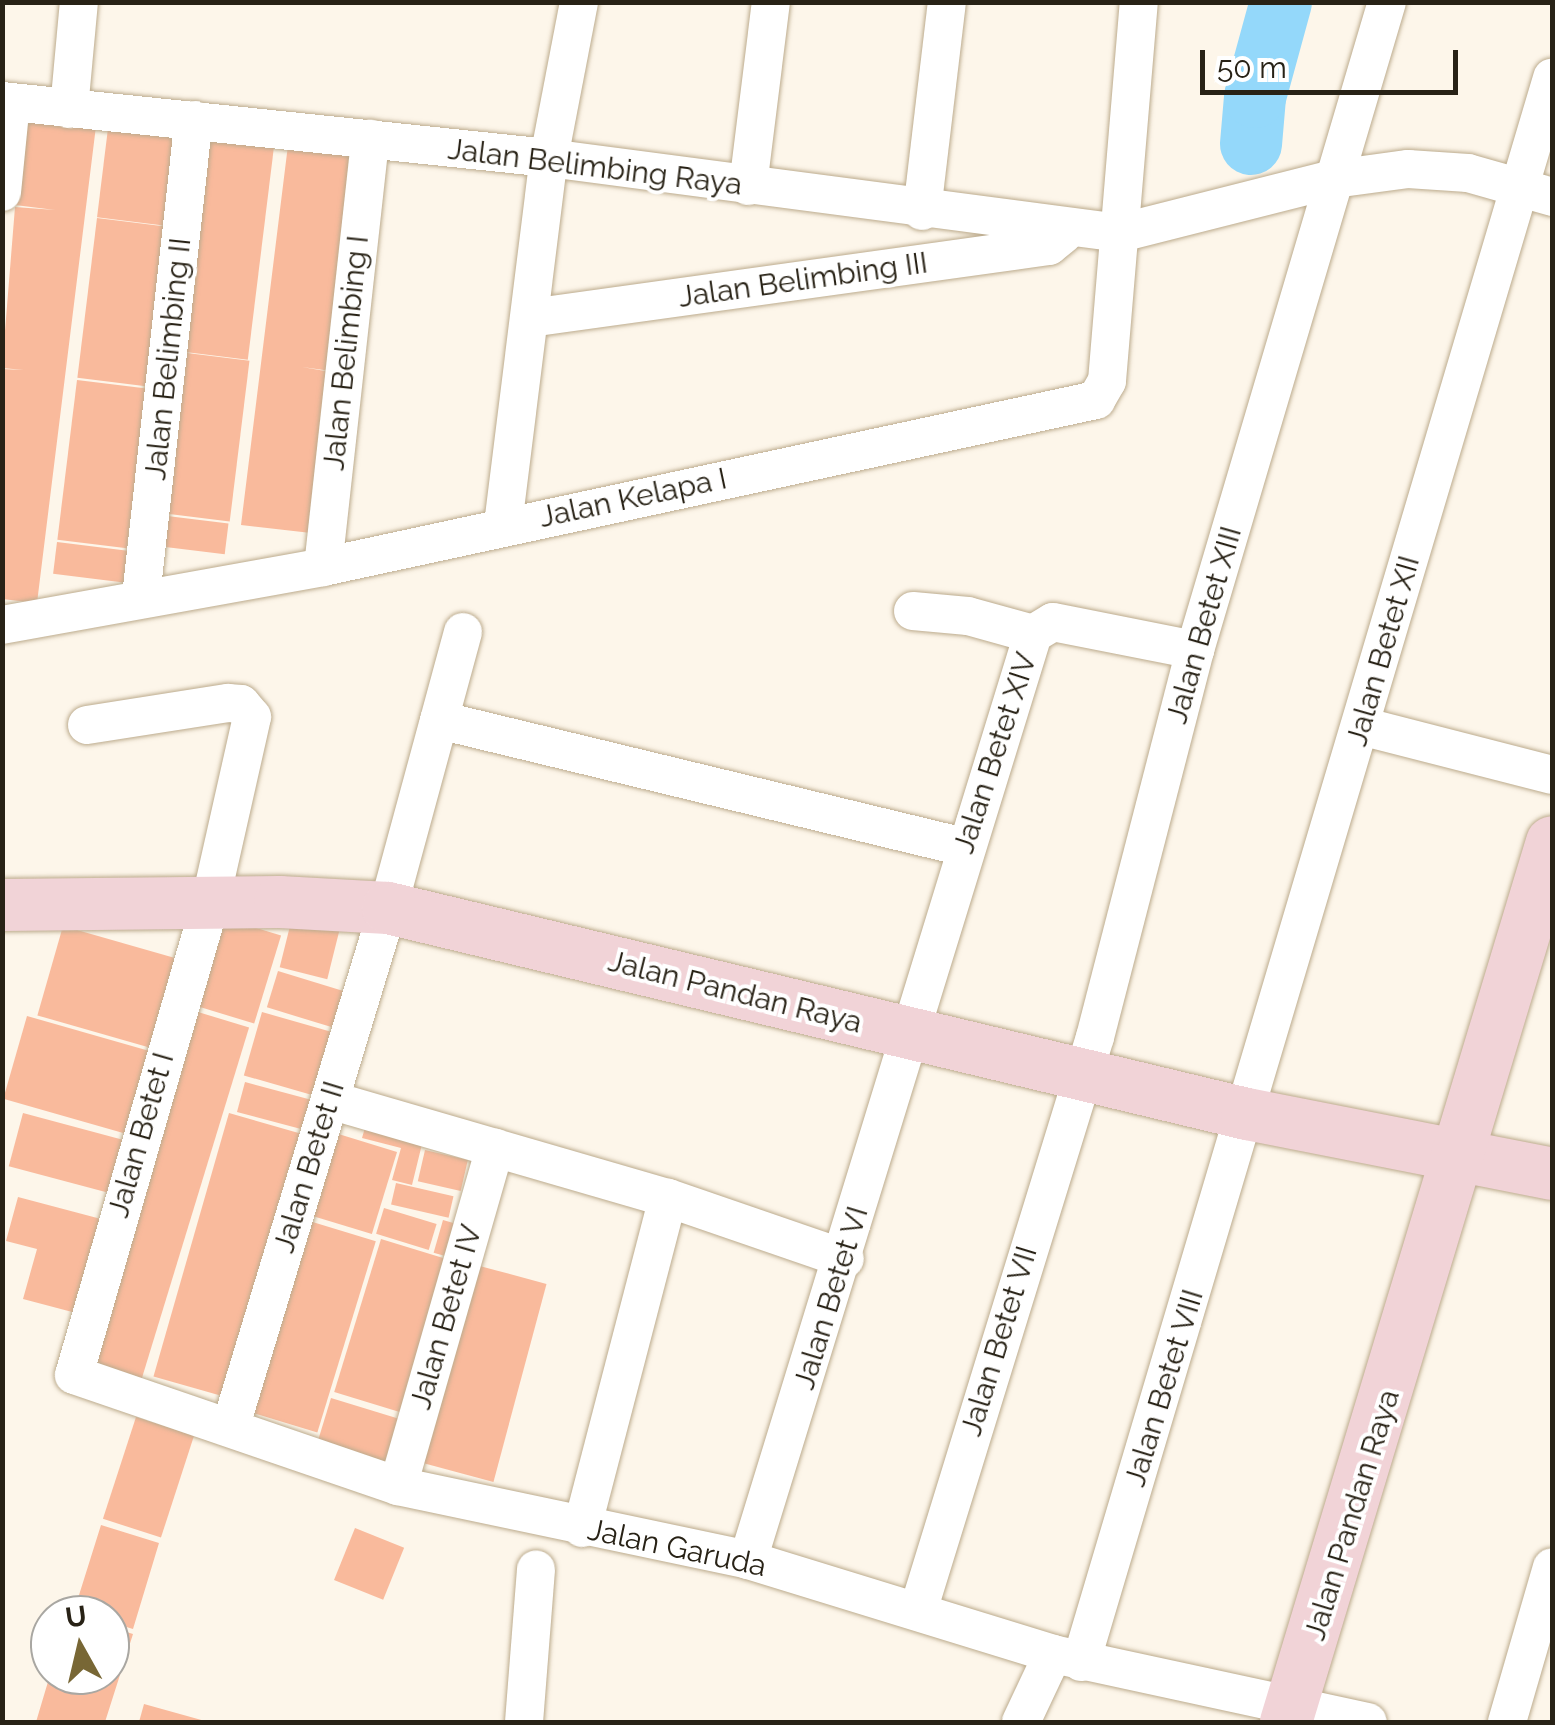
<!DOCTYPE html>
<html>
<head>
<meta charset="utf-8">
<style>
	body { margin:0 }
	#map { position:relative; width:1555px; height:1725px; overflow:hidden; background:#fdf6ea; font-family:Raleway,sans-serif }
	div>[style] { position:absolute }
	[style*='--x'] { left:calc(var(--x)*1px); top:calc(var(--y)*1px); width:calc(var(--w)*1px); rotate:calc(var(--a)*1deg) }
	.river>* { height:62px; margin:-31px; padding:0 31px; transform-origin:31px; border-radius:31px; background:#94d8fa }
	.building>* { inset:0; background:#f9ba9c; transform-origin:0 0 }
	.roads { filter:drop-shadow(0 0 2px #bcab8d) drop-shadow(0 0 2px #bcab8d) }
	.street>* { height:38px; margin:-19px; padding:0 19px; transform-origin:19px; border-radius:19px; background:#fff }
	.secondary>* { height:52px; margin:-26px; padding:0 26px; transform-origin:26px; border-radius:26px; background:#f1d3d7 }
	span { translate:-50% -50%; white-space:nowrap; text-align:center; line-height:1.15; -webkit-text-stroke:8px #fff; paint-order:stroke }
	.street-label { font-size:30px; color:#282216 }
	.frame { position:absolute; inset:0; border:5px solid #282216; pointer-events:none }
	.north { position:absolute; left:30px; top:1595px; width:100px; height:100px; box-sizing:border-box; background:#fff; border:2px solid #a9a7a2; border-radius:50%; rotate:352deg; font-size:28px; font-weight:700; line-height:40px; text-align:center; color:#282216 }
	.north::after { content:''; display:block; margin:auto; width:35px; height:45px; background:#786735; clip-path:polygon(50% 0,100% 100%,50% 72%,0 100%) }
	.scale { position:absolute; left:1200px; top:50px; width:258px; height:45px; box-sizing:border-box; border:5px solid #282216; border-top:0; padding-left:12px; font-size:30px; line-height:35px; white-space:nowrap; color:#282216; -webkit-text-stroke:8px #fff; paint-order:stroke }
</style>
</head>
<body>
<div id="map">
	<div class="river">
		<i style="--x:1251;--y:144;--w:47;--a:-85.1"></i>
		<i style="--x:1255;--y:97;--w:98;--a:-74.7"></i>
	</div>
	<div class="building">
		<i style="clip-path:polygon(27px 109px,97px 118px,37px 603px,2px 599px,2px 369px,24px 370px,2px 368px,15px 207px,55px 210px,15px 205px)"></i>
		<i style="left:109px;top:120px;width:71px;height:98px;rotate:7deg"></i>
		<i style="left:207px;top:126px;width:69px;height:227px;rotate:7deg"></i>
		<i style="clip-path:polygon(289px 137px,359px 145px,331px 371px,302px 367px,331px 372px,311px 533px,241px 525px)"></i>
		<i style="left:97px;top:218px;width:71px;height:161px;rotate:7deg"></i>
		<i style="left:179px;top:352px;width:71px;height:162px;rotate:7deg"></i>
		<i style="left:77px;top:380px;width:70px;height:161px;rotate:7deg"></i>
		<i style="left:159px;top:515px;width:70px;height:31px;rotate:7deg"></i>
		<i style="left:57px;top:542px;width:71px;height:32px;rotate:7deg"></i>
		<i style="left:293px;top:914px;width:49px;height:55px;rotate:14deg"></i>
		<i style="left:217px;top:916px;width:67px;height:92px;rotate:17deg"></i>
		<i style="left:63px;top:926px;width:121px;height:93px;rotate:16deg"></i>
		<i style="left:278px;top:971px;width:70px;height:38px;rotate:17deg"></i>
		<i style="left:185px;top:1008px;width:67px;height:368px;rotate:17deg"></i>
		<i style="left:262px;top:1012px;width:80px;height:66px;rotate:16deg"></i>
		<i style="left:27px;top:1016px;width:131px;height:86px;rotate:16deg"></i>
		<i style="left:245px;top:1082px;width:76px;height:31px;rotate:15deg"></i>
		<i style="left:23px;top:1113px;width:107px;height:55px;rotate:15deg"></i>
		<i style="left:229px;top:1113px;width:86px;height:274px;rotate:16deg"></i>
		<i style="clip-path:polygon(368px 1117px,423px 1140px,412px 1185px,392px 1180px,401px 1148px,362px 1138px)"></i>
		<i style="left:332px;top:1132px;width:68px;height:86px;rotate:17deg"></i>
		<i style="left:425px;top:1150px;width:44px;height:32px;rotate:13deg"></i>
		<i style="left:396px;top:1183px;width:59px;height:22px;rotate:13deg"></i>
		<i style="clip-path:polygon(18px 1197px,101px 1219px,76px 1313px,23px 1299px,37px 1249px,6px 1241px)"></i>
		<i style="left:384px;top:1208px;width:55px;height:27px;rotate:17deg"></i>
		<i style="left:306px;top:1220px;width:73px;height:200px;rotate:17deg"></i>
		<i style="left:443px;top:1220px;width:26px;height:34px;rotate:16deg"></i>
		<i style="left:381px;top:1239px;width:82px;height:160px;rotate:17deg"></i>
		<i style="left:476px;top:1265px;width:73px;height:205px;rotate:15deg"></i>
		<i style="left:331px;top:1398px;width:76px;height:47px;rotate:17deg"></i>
		<i style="left:136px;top:1417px;width:61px;height:107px;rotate:18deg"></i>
		<i style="clip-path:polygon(101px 1525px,159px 1543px,133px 1629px,110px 1622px,110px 1615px,74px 1611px)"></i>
		<i style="left:355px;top:1528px;width:53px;height:56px;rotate:22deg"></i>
		<i style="clip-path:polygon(110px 1627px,133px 1634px,105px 1722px,36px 1722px,50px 1675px,110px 1675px)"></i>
		<i style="clip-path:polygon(144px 1704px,205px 1721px,205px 1722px,139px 1722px)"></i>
	</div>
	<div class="roads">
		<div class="street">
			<i style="--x:2;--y:101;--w:550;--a:5.95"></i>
			<i style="--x:549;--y:158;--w:576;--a:7.48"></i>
			<i style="--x:1120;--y:233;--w:221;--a:-14.2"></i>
			<i style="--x:1334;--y:179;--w:75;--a:-7.7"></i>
			<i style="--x:1408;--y:169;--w:60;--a:3.8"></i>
			<i style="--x:1468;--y:173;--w:87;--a:15.9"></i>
			<i style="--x:69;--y:109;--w:107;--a:-84.7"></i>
			<i style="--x:748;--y:186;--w:185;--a:-82.9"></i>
			<i style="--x:2;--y:192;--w:90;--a:-84.3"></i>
			<i style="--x:922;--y:211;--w:210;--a:-83.2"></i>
			<i style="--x:530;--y:318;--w:524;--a:-7.9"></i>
			<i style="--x:1049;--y:246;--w:19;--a:-39"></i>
			<i style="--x:503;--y:525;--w:370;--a:-82.9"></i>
			<i style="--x:549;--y:158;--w:159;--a:-79.1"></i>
			<i style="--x:323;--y:567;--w:431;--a:-83.7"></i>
			<i style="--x:141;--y:597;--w:480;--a:-83.7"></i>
			<i style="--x:913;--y:611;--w:55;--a:5.2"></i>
			<i style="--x:968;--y:616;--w:67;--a:15.5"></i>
			<i style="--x:2;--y:625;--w:326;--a:-10.2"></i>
			<i style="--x:323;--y:567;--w:791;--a:-12.19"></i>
			<i style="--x:1096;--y:400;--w:22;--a:-60"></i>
			<i style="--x:1107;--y:381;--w:380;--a:-85.2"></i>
			<i style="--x:439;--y:720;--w:540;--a:13.6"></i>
			<i style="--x:87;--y:725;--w:143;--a:-8.9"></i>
			<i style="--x:228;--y:703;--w:13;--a:4"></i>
			<i style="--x:241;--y:704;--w:17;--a:50"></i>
			<i style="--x:252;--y:717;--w:192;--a:102.7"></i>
			<i style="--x:210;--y:904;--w:490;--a:106.1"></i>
			<i style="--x:74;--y:1375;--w:342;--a:18.9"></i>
			<i style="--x:398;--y:1486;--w:358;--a:11.9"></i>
			<i style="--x:748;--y:1560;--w:319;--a:17.1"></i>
			<i style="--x:1053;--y:1654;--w:322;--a:12.2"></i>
			<i style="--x:1361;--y:726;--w:197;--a:14.4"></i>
			<i style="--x:330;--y:1100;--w:352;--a:16.2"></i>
			<i style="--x:668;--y:1198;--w:187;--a:19"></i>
			<i style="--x:231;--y:1425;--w:540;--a:-73.11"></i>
			<i style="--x:388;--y:908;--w:286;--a:-74.8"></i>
			<i style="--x:398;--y:1486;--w:352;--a:-74"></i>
			<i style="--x:582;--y:1528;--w:341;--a:-75.4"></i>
			<i style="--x:748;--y:1560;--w:969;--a:-72.89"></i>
			<i style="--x:1033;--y:634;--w:23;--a:-31"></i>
			<i style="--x:1053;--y:622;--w:145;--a:11.2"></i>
			<i style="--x:918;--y:1611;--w:601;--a:-72.86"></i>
			<i style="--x:1095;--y:1037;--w:400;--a:-75.5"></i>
			<i style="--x:1195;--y:650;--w:676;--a:-73.5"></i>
			<i style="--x:1081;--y:1662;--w:1653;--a:-73.44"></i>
			<i style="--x:524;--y:1722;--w:153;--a:-85.5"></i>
			<i style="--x:1021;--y:1722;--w:75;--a:-64.8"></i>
			<i style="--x:1507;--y:1722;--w:161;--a:-73.8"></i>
		</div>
		<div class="secondary">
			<i style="--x:2;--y:905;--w:278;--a:-0.6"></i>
			<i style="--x:280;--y:902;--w:108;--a:3.2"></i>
			<i style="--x:388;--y:908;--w:883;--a:13.49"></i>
			<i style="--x:1247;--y:1114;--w:311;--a:11.1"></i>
			<i style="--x:1286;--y:1722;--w:919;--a:-73.18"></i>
		</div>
	</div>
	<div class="street-label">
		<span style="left:595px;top:167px;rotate:7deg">Jalan Belimbing Raya</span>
		<span style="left:803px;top:280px;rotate:-8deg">Jalan Belimbing III</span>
		<span style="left:346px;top:353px;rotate:-84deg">Jalan Belimbing I</span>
		<span style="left:168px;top:359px;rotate:-84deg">Jalan Belimbing II</span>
		<span style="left:633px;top:498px;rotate:-12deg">Jalan Kelapa I</span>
		<span style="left:1204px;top:625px;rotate:-74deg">Jalan Betet XIII</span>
		<span style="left:1383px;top:651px;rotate:-74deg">Jalan Betet XII</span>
		<span style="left:995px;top:753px;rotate:-72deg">Jalan Betet XIV</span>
		<span style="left:735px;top:992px;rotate:14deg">Jalan Pandan Raya</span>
		<span style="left:141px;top:1135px;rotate:-74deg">Jalan Betet I</span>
		<span style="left:309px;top:1167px;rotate:-73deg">Jalan Betet II</span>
		<span style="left:831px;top:1298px;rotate:-73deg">Jalan Betet VI</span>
		<span style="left:446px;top:1317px;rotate:-74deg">Jalan Betet IV</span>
		<span style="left:999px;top:1341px;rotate:-73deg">Jalan Betet VII</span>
		<span style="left:1164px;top:1388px;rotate:-73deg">Jalan Betet VIII</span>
		<span style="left:1352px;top:1515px;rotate:-73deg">Jalan Pandan Raya</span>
		<span style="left:677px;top:1548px;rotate:12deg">Jalan Garuda</span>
	</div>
	<div class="frame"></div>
	<div class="north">U</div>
	<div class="scale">50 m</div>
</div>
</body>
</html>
